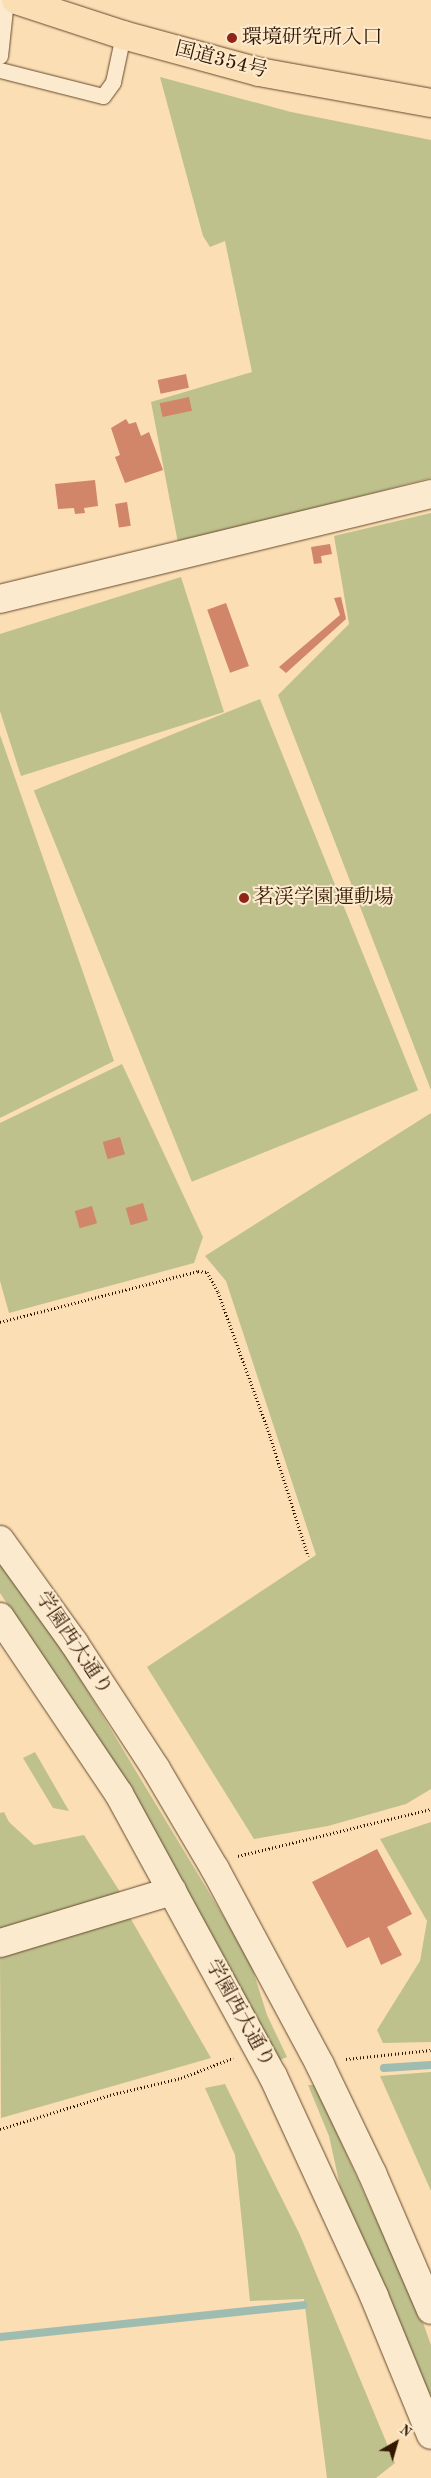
<!DOCTYPE html>
<html>
<head>
<meta charset="utf-8">
<style>
	body { margin:0 }
	#map { position:relative; width:431px; height:2478px; overflow:hidden; background:#fbdeb3; font-family:"Old Standard TT","Noto Serif JP",serif }
	div>[style] { position:absolute }
	[style*='--x'] { left:calc(var(--x)*1px); top:calc(var(--y)*1px); width:calc(var(--w)*1px); rotate:calc(var(--a)*1deg) }
	.green>* { inset:0; background:#bec18c; transform-origin:0 0 }
	.stream>* { height:8px; margin:-4px; padding:0 4px; transform-origin:4px; border-radius:4px; background:#9fbcb0 }
	.building>* { inset:0; background:#d18569; transform-origin:0 0 }
	.path>* { height:3px; margin-top:-1.5px; transform-origin:0; background:repeating-linear-gradient(90deg,#331701 0 1px,transparent 0 3.5px) }
	.roads { filter:drop-shadow(0 0 1px #65492e) drop-shadow(0 0 1px #65492e) }
	.service>* { height:15px; margin:-7.5px; padding:0 7.5px; transform-origin:7.5px; border-radius:7.5px; background:#fceace }
	.minor>* { height:28px; margin:-14px; padding:0 14px; transform-origin:14px; border-radius:14px; background:#fceace }
	.tertiary>* { height:28px; margin:-14px; padding:0 14px; transform-origin:14px; border-radius:14px; background:#fceace }
	.secondary>* { height:28px; margin:-14px; padding:0 14px; transform-origin:14px; border-radius:14px; background:#fceace }
	.trunk>* { height:28px; margin:-14px; padding:0 14px; transform-origin:14px; border-radius:14px; background:#fbdeb3 }
	.dots>* { width:14px; height:14px; translate:-50% -50%; box-sizing:border-box; border:2px solid #fceace; border-radius:50% }
	span { translate:-50% -50%; white-space:nowrap; text-align:center; line-height:1.15; -webkit-text-stroke:4px #fceace; paint-order:stroke }
	.poi-label { font-size:20px; color:#331701 }
	.left { translate:0 -50%; text-align:left }
	.street-label { font-size:20px; color:#331701 }
	.north { position:absolute; left:371px; top:2418px; width:50px; height:50px; -webkit-text-stroke:4px #fceace; paint-order:stroke; rotate:38deg; font-size:14px; font-weight:700; line-height:20px; text-align:center; color:#331701 }
	.north::after { content:''; display:block; margin:auto; width:18px; height:22px; background:#331701; clip-path:polygon(50% 0,100% 100%,50% 72%,0 100%) }
</style>
</head>
<body>
<div id="map">
	<div class="green">
		<i style="clip-path:polygon(160px 77px,291px 112px,431px 140px,431px 478px,178px 543px,151px 402px,252px 372px,225px 241px,210px 247px,203px 236px)"></i>
		<i style="clip-path:polygon(431px 513px,431px 1090px,278px 695px,349px 624px,334px 536px)"></i>
		<i style="clip-path:polygon(181px 577px,224px 712px,21px 776px,0 711px,0 634px)"></i>
		<i style="left:260px;top:699px;width:422px;height:244px;rotate:68deg"></i>
		<i style="clip-path:polygon(0 735px,114px 1061px,0 1118px)"></i>
		<i style="clip-path:polygon(122px 1064px,203px 1237px,194px 1263px,9px 1313px,0 1281px,0 1123px)"></i>
		<i style="clip-path:polygon(431px 1113px,431px 1789px,406px 1804px,328px 1826px,254px 1839px,147px 1667px,316px 1555px,226px 1281px,205px 1256px)"></i>
		<i style="clip-path:polygon(0 1560px,51px 1630px,228px 1924px,252px 1967px,267px 2015px,287px 2057px,280px 2060px,118px 1772px,0 1593px)"></i>
		<i style="clip-path:polygon(35px 1752px,69px 1811px,53px 1808px,23px 1758px)"></i>
		<i style="clip-path:polygon(4px 1812px,9px 1822px,34px 1845px,84px 1835px,122px 1895px,0 1933px,0 1813px)"></i>
		<i style="clip-path:polygon(431px 1822px,431px 2042px,383px 2043px,377px 2030px,420px 1961px,427px 1921px,380px 1839px)"></i>
		<i style="clip-path:polygon(128px 1914px,211px 2058px,1px 2118px,0 1953px)"></i>
		<i style="clip-path:polygon(431px 2072px,431px 2191px,380px 2076px)"></i>
		<i style="clip-path:polygon(225px 2084px,300px 2235px,395px 2463px,376px 2478px,327px 2478px,304px 2299px,250px 2301px,235px 2155px,205px 2088px)"></i>
		<i style="clip-path:polygon(308px 2085px,315px 2085px,422px 2320px,431px 2345px,431px 2400px,340px 2186px,329px 2136px)"></i>
	</div>
	<div class="stream">
		<i style="--x:384;--y:2068;--w:47;--a:-3.7"></i>
		<i style="--x:0;--y:2337;--w:305;--a:-6"></i>
	</div>
	<div class="building">
		<i style="left:186px;top:374px;width:14px;height:29px;rotate:78deg"></i>
		<i style="left:189px;top:397px;width:14px;height:30px;rotate:78deg"></i>
		<i style="clip-path:polygon(126px 419px,129px 424px,136px 422px,141px 436px,149px 432px,163px 470px,125px 483px,115px 457px,120px 455px,111px 428px)"></i>
		<i style="clip-path:polygon(95px 480px,98px 506px,84px 508px,85px 513px,75px 514px,74px 508px,58px 509px,55px 484px)"></i>
		<i style="left:127px;top:502px;width:24px;height:12px;rotate:81deg"></i>
		<i style="clip-path:polygon(330px 544px,332px 554px,321px 556px,322px 563px,314px 564px,311px 547px)"></i>
		<i style="clip-path:polygon(341px 597px,346px 619px,286px 673px,279px 667px,340px 615px,334px 598px)"></i>
		<i style="left:226px;top:603px;width:67px;height:20px;rotate:70deg"></i>
		<i style="left:120px;top:1137px;width:18px;height:18px;rotate:74deg"></i>
		<i style="left:143px;top:1203px;width:18px;height:18px;rotate:74deg"></i>
		<i style="left:92px;top:1206px;width:18px;height:18px;rotate:74deg"></i>
		<i style="clip-path:polygon(377px 1849px,412px 1914px,387px 1927px,402px 1955px,381px 1965px,369px 1937px,347px 1948px,312px 1882px)"></i>
	</div>
	<div class="path">
		<i style="--x:0;--y:1322;--w:204;--a:-14.4"></i>
		<i style="--x:198;--y:1271;--w:9;--a:6"></i>
		<i style="--x:207;--y:1272;--w:23;--a:61"></i>
		<i style="--x:218;--y:1292;--w:153;--a:70.1"></i>
		<i style="--x:270;--y:1436;--w:126;--a:72.4"></i>
		<i style="--x:238;--y:1856;--w:199;--a:-13.7"></i>
		<i style="--x:346;--y:2059;--w:85;--a:-6"></i>
		<i style="--x:0;--y:2129;--w:115;--a:-17.2"></i>
		<i style="--x:110;--y:2095;--w:73;--a:-13.5"></i>
		<i style="--x:181;--y:2078;--w:56;--a:-21"></i>
	</div>
	<div class="roads">
		<div class="service">
			<i style="--x:0;--y:56;--w:56;--a:-83.9"></i>
			<i style="--x:0;--y:70;--w:106;--a:14.2"></i>
			<i style="--x:103;--y:96;--w:17;--a:-54"></i>
			<i style="--x:113;--y:82;--w:48;--a:-78"></i>
		</div>
		<div class="minor">
			<i style="--x:0;--y:1943;--w:180;--a:-16.8"></i>
		</div>
		<div class="tertiary">
			<i style="--x:0;--y:599;--w:444;--a:-13.7"></i>
		</div>
		<div class="secondary">
			<i style="--x:0;--y:1540;--w:127;--a:54.3"></i>
			<i style="--x:74;--y:1643;--w:150;--a:56.9"></i>
			<i style="--x:156;--y:1769;--w:116;--a:59.5"></i>
			<i style="--x:215;--y:1869;--w:222;--a:61.8"></i>
			<i style="--x:320;--y:2065;--w:120;--a:64.3"></i>
			<i style="--x:372;--y:2173;--w:149;--a:66.7"></i>
			<i style="--x:0;--y:1617;--w:213;--a:56.1"></i>
			<i style="--x:119;--y:1794;--w:321;--a:61.4"></i>
			<i style="--x:273;--y:2076;--w:242;--a:65.3"></i>
			<i style="--x:374;--y:2296;--w:150;--a:67.7"></i>
		</div>
		<div class="trunk">
			<i style="--x:16;--y:0;--w:113;--a:18.1"></i>
			<i style="--x:123;--y:35;--w:141;--a:15.2"></i>
			<i style="--x:259;--y:72;--w:175;--a:10.2"></i>
		</div>
	</div>
	<div class="dots">
		<i style="left:232px;top:38px;background:#8f2418"></i>
		<i style="left:244px;top:898px;background:#8f2418"></i>
	</div>
	<div class="poi-label">
		<span class="left" style="left:242px;top:38px">環境研究所入口</span>
		<span class="left" style="left:254px;top:898px">茗渓学園運動場</span>
	</div>
	<div class="street-label">
		<span style="left:221px;top:61px;rotate:14deg">国道354号</span>
		<span style="left:73px;top:1644px;rotate:56deg">学園西大通り</span>
		<span style="left:239px;top:2014px;rotate:61deg">学園西大通り</span>
	</div>
	<div class="north">N</div>
</div>
</body>
</html>
